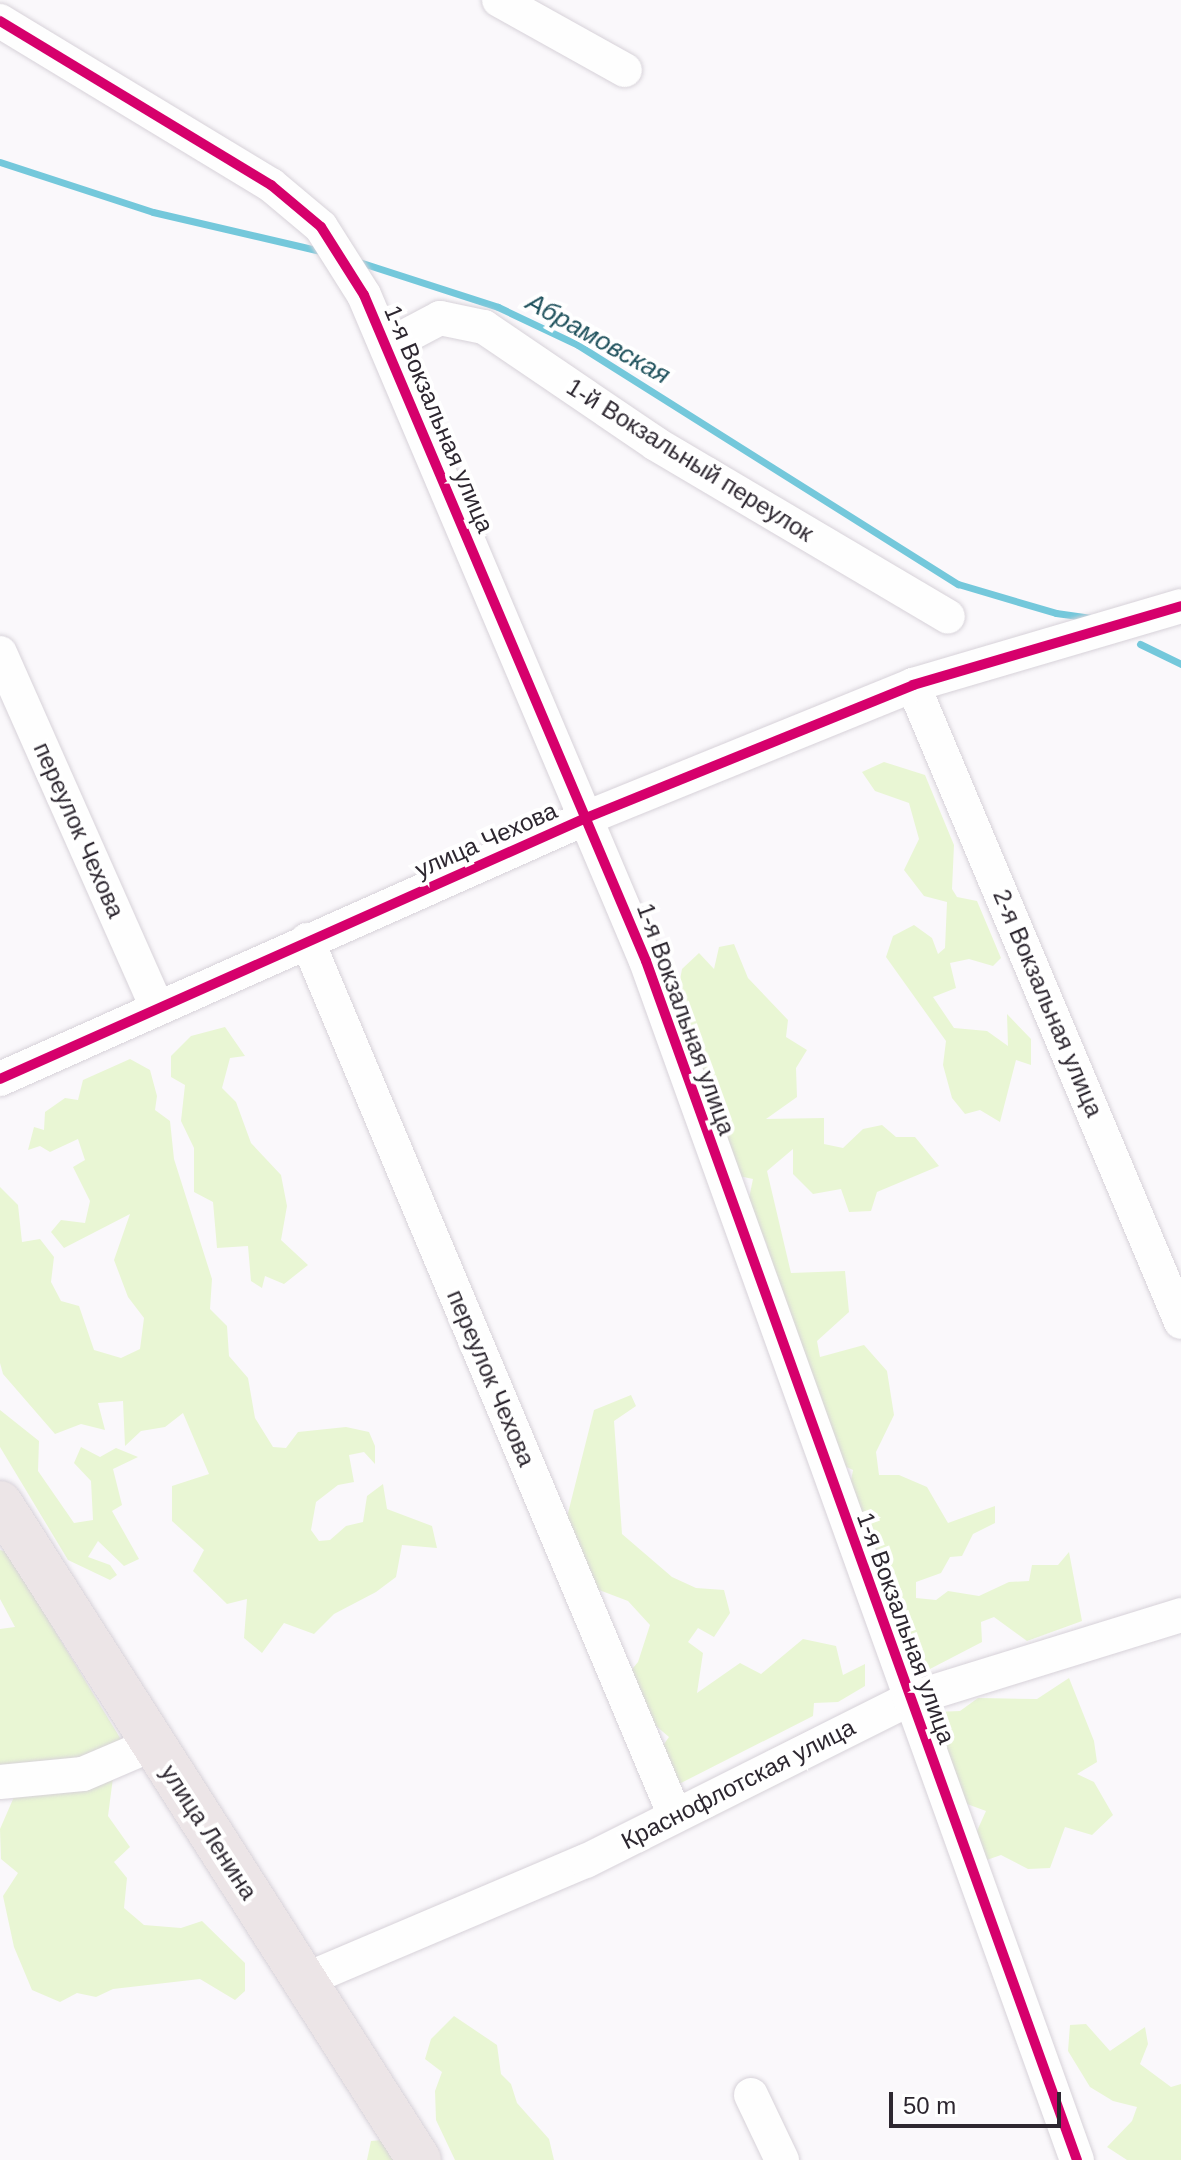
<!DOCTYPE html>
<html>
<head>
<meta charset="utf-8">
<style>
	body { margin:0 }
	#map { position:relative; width:1181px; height:2160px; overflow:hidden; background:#faf8fb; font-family:Helvetica,sans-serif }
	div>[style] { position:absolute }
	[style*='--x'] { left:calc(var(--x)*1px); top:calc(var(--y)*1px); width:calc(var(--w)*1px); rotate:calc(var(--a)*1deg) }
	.green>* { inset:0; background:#e9f6d4 }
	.stream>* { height:7px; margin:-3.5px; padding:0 3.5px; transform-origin:3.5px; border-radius:3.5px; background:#74c8db }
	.roads { filter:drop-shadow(0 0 2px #d7d2d9) drop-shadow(0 0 2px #d7d2d9) }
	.minor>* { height:34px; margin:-17px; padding:0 17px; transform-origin:17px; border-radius:17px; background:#fefefe }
	.major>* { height:44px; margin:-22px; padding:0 22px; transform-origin:22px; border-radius:22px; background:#ece5e7 }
	.cycleway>* { height:10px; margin:-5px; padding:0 5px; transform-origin:5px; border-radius:5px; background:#d6006c }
	span { translate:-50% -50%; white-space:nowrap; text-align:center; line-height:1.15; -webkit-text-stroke:8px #fff; paint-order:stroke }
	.street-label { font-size:24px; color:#2d2730 }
	.water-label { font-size:26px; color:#21535e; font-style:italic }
	.scale { position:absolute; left:889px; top:2092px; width:172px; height:36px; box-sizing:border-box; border:4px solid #2d2730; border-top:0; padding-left:10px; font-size:24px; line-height:28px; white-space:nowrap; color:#2d2730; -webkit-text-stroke:6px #fff; paint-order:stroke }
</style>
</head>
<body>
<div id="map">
	<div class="green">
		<i style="clip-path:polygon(884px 762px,925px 775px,954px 845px,952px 889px,957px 897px,977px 901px,1001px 958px,993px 966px,969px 959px,950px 963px,956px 988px,933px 997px,954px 1028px,987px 1031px,1008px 1046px,1007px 1014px,1031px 1039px,1031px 1065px,1016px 1060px,1000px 1122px,980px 1110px,965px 1114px,952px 1098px,943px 1065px,946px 1041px,886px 957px,893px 936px,914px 925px,932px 938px,938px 954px,945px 948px,947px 902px,924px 896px,904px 870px,919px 839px,909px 803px,875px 791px,862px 772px)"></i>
		<i style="clip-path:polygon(734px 944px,748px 978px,788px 1020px,786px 1037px,807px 1050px,796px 1068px,797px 1097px,766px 1119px,824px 1118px,824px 1144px,843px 1148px,863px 1129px,882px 1125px,896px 1137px,915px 1137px,939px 1166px,877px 1192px,871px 1211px,849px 1212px,841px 1189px,813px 1194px,793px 1174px,793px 1149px,767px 1171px,791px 1273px,845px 1271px,849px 1312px,817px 1341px,820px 1357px,864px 1345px,887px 1371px,894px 1415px,876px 1452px,879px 1475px,899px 1475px,927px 1487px,948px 1523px,995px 1506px,995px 1523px,973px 1534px,962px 1556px,950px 1557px,941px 1573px,916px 1582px,916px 1598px,936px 1600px,948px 1591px,979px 1596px,1009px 1582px,1029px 1581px,1032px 1565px,1058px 1565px,1069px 1552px,1082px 1621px,1027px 1641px,994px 1617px,981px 1622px,982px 1642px,928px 1670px,908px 1657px,907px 1624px,888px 1597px,848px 1497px,853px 1470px,836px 1462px,765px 1264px,767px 1245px,748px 1203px,753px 1179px,734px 1175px,712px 1098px,713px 1076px,700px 1071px,696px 1038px,684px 1035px,675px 1007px,682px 969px,699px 953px,714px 969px,719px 947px)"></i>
		<i style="clip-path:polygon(225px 1027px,245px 1056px,230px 1058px,222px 1088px,236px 1102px,251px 1143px,281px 1175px,287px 1206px,281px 1240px,308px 1265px,284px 1284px,265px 1276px,262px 1288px,251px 1281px,248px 1246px,217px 1248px,213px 1202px,194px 1192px,194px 1148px,181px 1121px,185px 1085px,171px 1077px,171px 1056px,191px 1036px)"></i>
		<i style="clip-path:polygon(130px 1059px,150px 1070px,157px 1096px,155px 1110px,170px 1121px,174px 1159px,212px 1279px,210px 1309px,227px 1326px,229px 1356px,248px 1378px,255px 1418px,273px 1447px,286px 1448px,298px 1432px,346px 1427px,369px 1432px,375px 1446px,375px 1464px,364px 1452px,349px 1455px,354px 1482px,338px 1485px,316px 1502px,311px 1530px,319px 1541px,330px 1540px,346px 1526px,363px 1522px,367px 1496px,383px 1484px,387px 1509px,432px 1526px,437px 1548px,402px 1545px,396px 1577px,376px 1592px,334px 1614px,314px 1634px,284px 1623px,262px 1653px,244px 1638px,247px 1599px,227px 1604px,193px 1571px,204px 1550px,172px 1521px,172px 1486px,209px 1474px,183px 1413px,165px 1427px,141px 1431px,125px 1446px,123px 1401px,98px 1403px,105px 1430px,81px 1424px,55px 1434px,3px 1374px,0 1363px,0 1187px,18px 1205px,22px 1242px,40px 1239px,54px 1257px,51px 1282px,61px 1301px,79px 1306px,94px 1350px,121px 1358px,140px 1349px,144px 1318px,128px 1297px,114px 1260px,130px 1214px,64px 1248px,51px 1232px,61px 1220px,85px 1223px,90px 1201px,73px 1167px,85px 1160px,78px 1139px,50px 1152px,40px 1146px,28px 1150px,34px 1127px,44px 1130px,45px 1112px,65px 1098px,78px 1100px,83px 1080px)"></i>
		<i style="clip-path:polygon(631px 1395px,636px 1406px,614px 1421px,622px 1534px,672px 1577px,696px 1588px,724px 1590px,730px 1613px,714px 1637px,698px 1628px,688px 1642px,703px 1653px,697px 1693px,740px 1663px,761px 1674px,803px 1639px,836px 1646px,843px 1675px,865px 1664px,865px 1686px,838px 1702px,814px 1703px,813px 1716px,677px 1785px,659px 1751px,669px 1737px,642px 1714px,628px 1674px,638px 1662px,650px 1625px,628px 1601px,586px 1585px,565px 1525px,594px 1410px)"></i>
		<i style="clip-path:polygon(0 1410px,39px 1441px,38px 1471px,74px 1523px,93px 1520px,91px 1481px,74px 1463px,81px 1447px,100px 1457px,116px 1448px,138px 1457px,113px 1469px,122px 1505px,112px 1511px,139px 1559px,124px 1566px,98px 1541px,88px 1557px,110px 1565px,117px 1575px,110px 1580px,68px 1560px,0 1447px)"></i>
		<i style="clip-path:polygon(0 1550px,7px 1552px,125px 1746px,71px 1767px,0 1770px,0 1629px,15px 1627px,0 1599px)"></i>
		<i style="clip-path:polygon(1069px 1678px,1094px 1741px,1097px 1762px,1077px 1774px,1094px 1782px,1113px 1815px,1092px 1835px,1065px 1827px,1050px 1868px,1028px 1869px,1001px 1855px,981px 1862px,977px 1831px,986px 1811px,967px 1804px,932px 1736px,936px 1712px,960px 1711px,978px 1698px,1037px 1699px)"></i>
		<i style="clip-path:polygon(114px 1770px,108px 1816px,130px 1847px,114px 1862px,127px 1878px,124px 1908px,144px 1925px,181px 1928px,202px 1921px,245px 1963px,245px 1991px,235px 2000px,200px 1979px,113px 1989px,96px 1997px,77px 1993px,60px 2002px,32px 1990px,14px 1947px,3px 1896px,18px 1873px,1px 1859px,0 1829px,17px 1790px)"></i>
		<i style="clip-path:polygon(454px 2016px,497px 2045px,501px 2074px,511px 2084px,517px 2103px,549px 2139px,554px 2160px,455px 2160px,436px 2120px,435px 2091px,442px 2072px,425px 2059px,431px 2039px)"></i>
		<i style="clip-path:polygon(1086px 2024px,1110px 2051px,1145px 2027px,1148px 2044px,1140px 2064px,1171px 2087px,1181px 2084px,1181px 2160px,1127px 2160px,1107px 2147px,1132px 2121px,1137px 2107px,1113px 2101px,1090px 2087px,1068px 2051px,1070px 2025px)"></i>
		<i style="clip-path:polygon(383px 2140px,396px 2160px,367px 2160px,371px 2141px)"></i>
	</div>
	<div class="stream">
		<i style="--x:0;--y:162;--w:161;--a:18.1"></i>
		<i style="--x:153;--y:212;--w:172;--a:13.1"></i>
		<i style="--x:356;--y:261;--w:149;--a:17.9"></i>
		<i style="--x:498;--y:307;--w:89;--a:25.4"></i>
		<i style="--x:578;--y:345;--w:449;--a:32.2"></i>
		<i style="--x:958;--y:584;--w:102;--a:16.5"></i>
		<i style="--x:1056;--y:613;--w:37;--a:8"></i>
		<i style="--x:1140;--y:644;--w:46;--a:26"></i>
	</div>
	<div class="roads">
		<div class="minor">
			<i style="--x:499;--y:0;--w:144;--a:29.1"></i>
			<i style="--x:0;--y:21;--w:317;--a:31.2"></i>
			<i style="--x:271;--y:185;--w:65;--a:40"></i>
			<i style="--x:321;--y:227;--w:80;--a:57.7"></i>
			<i style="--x:364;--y:295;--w:723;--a:67.05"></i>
			<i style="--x:646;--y:961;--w:1274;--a:70.23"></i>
			<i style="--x:387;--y:346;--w:60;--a:-27.8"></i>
			<i style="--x:440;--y:318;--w:45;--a:11.6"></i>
			<i style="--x:484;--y:327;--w:208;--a:34.2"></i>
			<i style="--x:656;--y:444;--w:339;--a:30.6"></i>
			<i style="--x:0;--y:653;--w:387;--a:66.1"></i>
			<i style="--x:913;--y:685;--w:691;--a:67.18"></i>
			<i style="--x:307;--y:940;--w:950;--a:67.21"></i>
			<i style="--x:0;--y:1079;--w:641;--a:-24.01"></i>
			<i style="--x:586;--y:818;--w:353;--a:-22.1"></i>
			<i style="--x:913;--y:685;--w:279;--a:-16.4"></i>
			<i style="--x:0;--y:1782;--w:83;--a:-5.5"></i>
			<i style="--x:83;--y:1774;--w:76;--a:-23.2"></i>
			<i style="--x:305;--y:1980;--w:305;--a:-23"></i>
			<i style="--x:586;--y:1861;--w:362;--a:-26.6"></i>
			<i style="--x:910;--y:1699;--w:284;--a:-17.2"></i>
			<i style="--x:751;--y:2095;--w:72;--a:64.5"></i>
		</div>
		<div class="major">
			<i style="--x:0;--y:1503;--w:779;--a:57.47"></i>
		</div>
	</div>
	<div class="cycleway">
		<i style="--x:0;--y:21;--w:317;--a:31.2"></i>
		<i style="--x:271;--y:185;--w:65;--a:40"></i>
		<i style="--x:321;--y:227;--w:80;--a:57.7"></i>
		<i style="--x:364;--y:295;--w:723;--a:67.05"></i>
		<i style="--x:646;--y:961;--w:1274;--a:70.23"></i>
		<i style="--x:0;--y:1079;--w:641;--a:-24.01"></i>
		<i style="--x:586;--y:818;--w:353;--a:-22.1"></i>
		<i style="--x:913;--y:685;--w:279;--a:-16.4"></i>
	</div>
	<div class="street-label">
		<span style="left:439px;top:419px;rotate:67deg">1-я Вокзальная улица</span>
		<span style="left:690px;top:460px;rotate:32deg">1-й Вокзальный переулок</span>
		<span style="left:79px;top:830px;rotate:66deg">переулок Чехова</span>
		<span style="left:486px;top:840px;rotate:-24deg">улица Чехова</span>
		<span style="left:1048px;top:1003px;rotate:67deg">2-я Вокзальная улица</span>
		<span style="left:686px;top:1019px;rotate:70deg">1-я Вокзальная улица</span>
		<span style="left:491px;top:1378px;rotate:67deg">переулок Чехова</span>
		<span style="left:906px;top:1628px;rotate:70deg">1-я Вокзальная улица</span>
		<span style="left:738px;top:1784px;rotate:-27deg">Краснофлотская улица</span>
		<span style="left:209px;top:1832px;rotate:57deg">улица Ленина</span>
	</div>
	<div class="water-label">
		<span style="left:598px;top:339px;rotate:29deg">Абрамовская</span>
	</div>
	<div class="scale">50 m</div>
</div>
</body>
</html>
